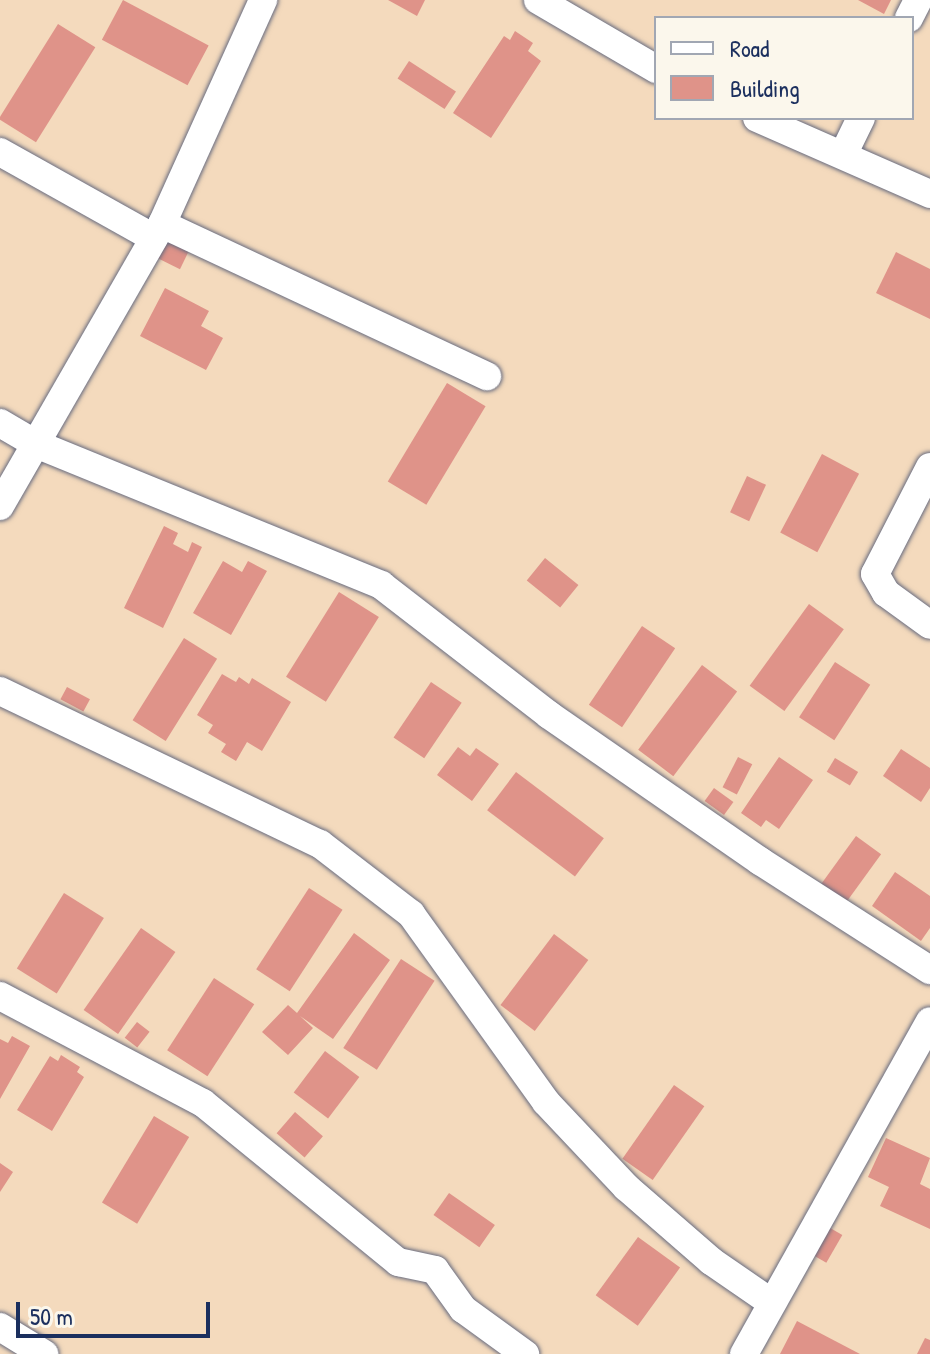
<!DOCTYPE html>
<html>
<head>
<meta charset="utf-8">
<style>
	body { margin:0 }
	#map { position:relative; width:930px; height:1354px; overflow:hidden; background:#f4dabd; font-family:"Patrick Hand",sans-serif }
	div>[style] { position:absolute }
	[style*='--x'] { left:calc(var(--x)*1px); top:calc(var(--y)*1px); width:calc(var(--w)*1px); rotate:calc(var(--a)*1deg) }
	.building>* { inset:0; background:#df9389; transform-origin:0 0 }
	.roads { filter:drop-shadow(0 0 2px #676b7f) drop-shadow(0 0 2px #676b7f) }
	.minor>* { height:28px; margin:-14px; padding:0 14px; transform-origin:14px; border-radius:14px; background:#fff }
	span { translate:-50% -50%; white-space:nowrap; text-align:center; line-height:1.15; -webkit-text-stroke:6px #fbf7ec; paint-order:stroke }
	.legend { position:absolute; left:654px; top:16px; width:260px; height:104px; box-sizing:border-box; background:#fbf7ec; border:2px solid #a1a7b3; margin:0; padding:10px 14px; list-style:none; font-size:24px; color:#1b2f5e }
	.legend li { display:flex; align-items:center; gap:16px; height:40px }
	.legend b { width:40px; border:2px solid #a1a7b3 }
	.scale { position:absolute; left:16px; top:1302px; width:194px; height:36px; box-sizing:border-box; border:4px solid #1b2f5e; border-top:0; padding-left:10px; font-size:24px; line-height:28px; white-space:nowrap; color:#1b2f5e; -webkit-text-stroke:6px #fbf7ec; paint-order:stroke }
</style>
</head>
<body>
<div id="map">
	<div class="building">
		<i style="left:123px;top:0;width:97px;height:45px;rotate:28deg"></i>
		<i style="clip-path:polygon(388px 0,425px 0,417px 16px)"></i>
		<i style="clip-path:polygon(858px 0,891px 0,884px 14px)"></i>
		<i style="left:58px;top:24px;width:44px;height:112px;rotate:32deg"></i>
		<i style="clip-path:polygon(515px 31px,533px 43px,528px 51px,541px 61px,491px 138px,453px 113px,504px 36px,510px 40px)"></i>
		<i style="left:409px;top:61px;width:56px;height:21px;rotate:33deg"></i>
		<i style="left:164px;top:238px;width:28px;height:21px;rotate:26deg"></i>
		<i style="clip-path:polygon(896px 252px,930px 269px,930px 319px,876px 293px)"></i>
		<i style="clip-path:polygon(165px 288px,209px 311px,201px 326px,223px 338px,206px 370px,140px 336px)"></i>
		<i style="left:447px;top:383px;width:45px;height:115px;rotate:31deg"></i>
		<i style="left:822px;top:454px;width:42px;height:89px;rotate:28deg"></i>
		<i style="left:747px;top:476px;width:21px;height:40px;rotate:25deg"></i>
		<i style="clip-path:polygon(164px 526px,178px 533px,173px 544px,188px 552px,192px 542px,202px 547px,163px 628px,124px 608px)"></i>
		<i style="left:545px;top:558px;width:43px;height:29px;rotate:39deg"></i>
		<i style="clip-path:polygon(223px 561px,242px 572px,248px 561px,267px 571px,231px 635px,193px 613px)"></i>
		<i style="left:339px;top:592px;width:47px;height:100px;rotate:32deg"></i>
		<i style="left:809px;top:604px;width:43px;height:101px;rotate:36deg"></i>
		<i style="left:642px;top:626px;width:40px;height:95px;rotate:34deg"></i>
		<i style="left:184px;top:638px;width:39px;height:97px;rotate:32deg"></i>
		<i style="left:835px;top:662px;width:42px;height:66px;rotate:33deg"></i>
		<i style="left:702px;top:665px;width:44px;height:106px;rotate:37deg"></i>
		<i style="clip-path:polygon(222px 674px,236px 682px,239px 677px,249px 684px,252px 678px,291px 702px,262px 751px,247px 742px,236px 761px,221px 752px,226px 744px,208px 733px,213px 725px,197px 715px)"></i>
		<i style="left:431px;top:682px;width:37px;height:67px;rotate:34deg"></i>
		<i style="left:67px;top:687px;width:26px;height:14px;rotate:28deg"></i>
		<i style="clip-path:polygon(458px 747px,470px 756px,476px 748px,499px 764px,472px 801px,437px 775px)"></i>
		<i style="clip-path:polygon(901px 749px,930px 768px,930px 788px,921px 802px,883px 776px)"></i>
		<i style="left:738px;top:757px;width:16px;height:34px;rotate:27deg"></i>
		<i style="clip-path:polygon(779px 757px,813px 780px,779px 829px,766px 820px,761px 827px,741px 813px)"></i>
		<i style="left:835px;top:758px;width:27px;height:16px;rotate:31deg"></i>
		<i style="left:516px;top:772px;width:110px;height:48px;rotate:37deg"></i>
		<i style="left:714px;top:788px;width:24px;height:16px;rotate:36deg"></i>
		<i style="left:856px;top:836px;width:31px;height:62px;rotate:36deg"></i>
		<i style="clip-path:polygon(895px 872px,930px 896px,930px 928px,921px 941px,872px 906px)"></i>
		<i style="left:309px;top:888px;width:40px;height:97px;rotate:33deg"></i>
		<i style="left:64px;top:893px;width:47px;height:89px;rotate:32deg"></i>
		<i style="left:141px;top:928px;width:42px;height:100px;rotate:35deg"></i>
		<i style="clip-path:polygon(354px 933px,390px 960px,333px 1039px,300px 1016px,313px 1028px,288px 1055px,262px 1032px,288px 1005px,297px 1013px)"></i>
		<i style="left:554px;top:934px;width:43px;height:89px;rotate:37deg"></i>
		<i style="left:401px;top:959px;width:40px;height:106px;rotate:33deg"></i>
		<i style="left:214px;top:978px;width:48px;height:86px;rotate:33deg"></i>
		<i style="left:137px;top:1022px;width:16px;height:20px;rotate:38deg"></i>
		<i style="clip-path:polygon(12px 1036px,30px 1046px,0 1099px,0 1039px,8px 1043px)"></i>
		<i style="left:325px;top:1051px;width:43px;height:52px;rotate:37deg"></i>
		<i style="clip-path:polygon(61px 1055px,80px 1067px,77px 1072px,84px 1077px,52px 1131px,17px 1110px,50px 1056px,58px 1061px)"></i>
		<i style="left:674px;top:1085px;width:37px;height:90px;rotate:35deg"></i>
		<i style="left:295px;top:1112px;width:37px;height:28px;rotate:41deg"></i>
		<i style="left:154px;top:1116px;width:41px;height:101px;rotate:31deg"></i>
		<i style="clip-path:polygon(886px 1138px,930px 1158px,920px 1184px,930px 1189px,930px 1229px,880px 1206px,889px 1187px,868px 1177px)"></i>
		<i style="clip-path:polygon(0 1163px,13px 1172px,0 1192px)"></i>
		<i style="left:449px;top:1193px;width:56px;height:27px;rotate:35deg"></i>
		<i style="left:825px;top:1225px;width:20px;height:32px;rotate:30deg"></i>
		<i style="left:638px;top:1237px;width:52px;height:72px;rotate:36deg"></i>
		<i style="clip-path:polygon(797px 1321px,860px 1354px,780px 1354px)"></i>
		<i style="clip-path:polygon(925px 1338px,930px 1340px,930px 1354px,917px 1354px)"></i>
	</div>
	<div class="roads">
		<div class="minor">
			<i style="--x:538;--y:0;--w:137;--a:30.3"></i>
			<i style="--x:909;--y:18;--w:20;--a:-63"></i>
			<i style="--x:757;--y:118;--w:189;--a:23.7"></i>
			<i style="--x:0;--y:152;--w:176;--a:29.2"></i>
			<i style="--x:843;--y:155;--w:41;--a:-64.1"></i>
			<i style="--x:162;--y:224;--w:359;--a:25.1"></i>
			<i style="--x:0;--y:423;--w:42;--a:30.3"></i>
			<i style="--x:36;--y:444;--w:373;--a:22.2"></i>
			<i style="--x:381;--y:585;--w:212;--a:37.7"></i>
			<i style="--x:549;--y:715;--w:257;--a:34.7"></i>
			<i style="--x:760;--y:861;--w:202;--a:32.7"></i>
			<i style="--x:930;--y:467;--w:120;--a:117.2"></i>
			<i style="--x:875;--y:574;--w:22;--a:60"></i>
			<i style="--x:886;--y:593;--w:54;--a:36"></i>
			<i style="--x:0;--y:506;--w:325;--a:-60.1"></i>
			<i style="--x:162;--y:224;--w:246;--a:-65.7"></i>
			<i style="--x:0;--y:691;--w:355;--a:25.6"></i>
			<i style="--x:320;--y:844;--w:115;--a:37.6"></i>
			<i style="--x:411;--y:914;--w:231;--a:54.3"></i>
			<i style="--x:546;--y:1102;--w:117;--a:46.7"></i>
			<i style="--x:626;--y:1187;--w:113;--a:41"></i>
			<i style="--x:711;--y:1261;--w:74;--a:34.5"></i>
			<i style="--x:0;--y:996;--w:229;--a:27.8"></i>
			<i style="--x:203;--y:1103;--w:252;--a:39.2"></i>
			<i style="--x:398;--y:1262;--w:38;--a:12"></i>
			<i style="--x:435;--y:1270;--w:48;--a:54.3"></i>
			<i style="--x:463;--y:1309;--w:77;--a:36"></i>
			<i style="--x:0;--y:1327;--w:52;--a:31.5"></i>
			<i style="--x:744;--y:1354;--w:381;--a:-60.8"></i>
		</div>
	</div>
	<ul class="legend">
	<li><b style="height:10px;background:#fff"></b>Road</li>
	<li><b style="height:22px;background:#df9389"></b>Building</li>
	</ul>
	<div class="scale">50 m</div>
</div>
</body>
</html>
